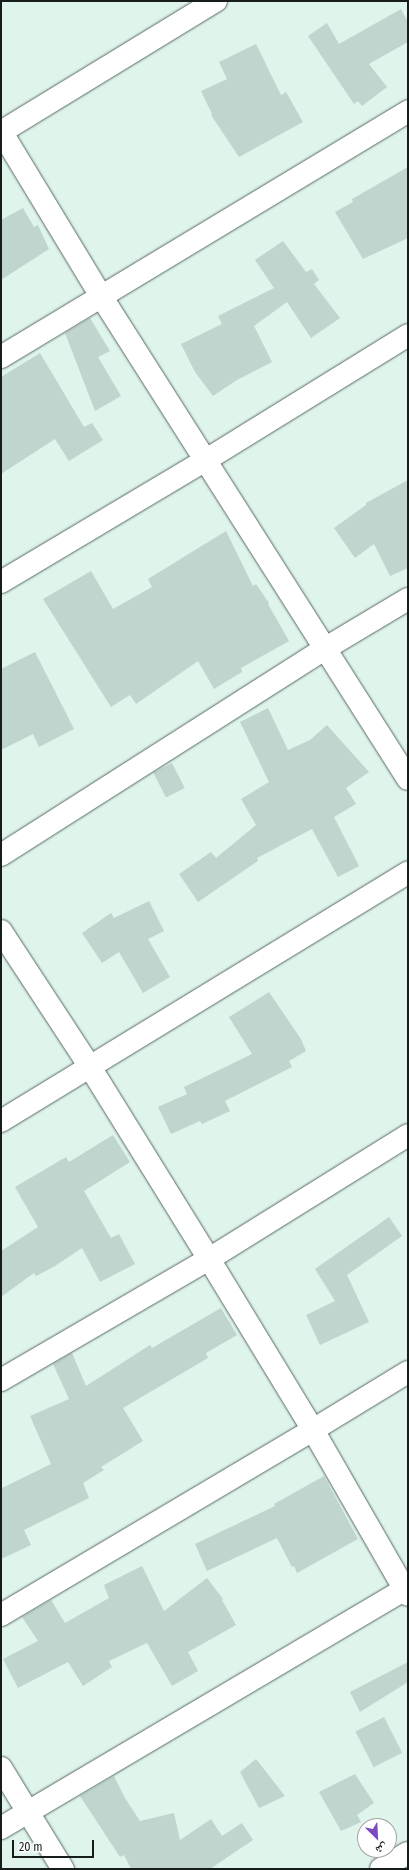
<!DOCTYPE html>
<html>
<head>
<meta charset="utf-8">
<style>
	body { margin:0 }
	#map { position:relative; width:409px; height:1870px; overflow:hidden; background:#dff4eb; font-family:"Fira Sans Condensed","Noto Naskh Arabic",sans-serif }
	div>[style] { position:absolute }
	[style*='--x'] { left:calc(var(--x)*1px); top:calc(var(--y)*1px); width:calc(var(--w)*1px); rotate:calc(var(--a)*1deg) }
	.building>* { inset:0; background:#c0d5cd; transform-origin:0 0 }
	.roads { filter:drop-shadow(0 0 1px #576962) drop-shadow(0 0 1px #576962) }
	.street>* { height:22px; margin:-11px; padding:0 11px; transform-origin:11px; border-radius:11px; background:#fff }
	.secondary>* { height:22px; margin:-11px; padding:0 11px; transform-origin:11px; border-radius:11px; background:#fff }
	span { translate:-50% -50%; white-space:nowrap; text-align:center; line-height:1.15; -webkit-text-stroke:3px #fff; paint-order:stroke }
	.frame { position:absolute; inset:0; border:2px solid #161d1a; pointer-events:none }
	.north { position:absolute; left:357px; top:1818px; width:40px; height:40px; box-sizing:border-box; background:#fff; border:1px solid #a2a5a3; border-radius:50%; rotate:156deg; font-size:11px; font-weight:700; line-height:16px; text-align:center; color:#161d1a }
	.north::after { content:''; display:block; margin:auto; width:14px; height:18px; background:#7e4ac2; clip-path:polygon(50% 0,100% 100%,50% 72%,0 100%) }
	.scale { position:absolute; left:12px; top:1840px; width:82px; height:18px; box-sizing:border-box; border:2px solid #161d1a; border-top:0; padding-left:5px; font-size:12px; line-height:14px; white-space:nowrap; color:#161d1a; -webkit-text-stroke:3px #fff; paint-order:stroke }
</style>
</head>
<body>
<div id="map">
	<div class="building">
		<i style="clip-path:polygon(401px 9px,408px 22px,408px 42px,369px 64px,387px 87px,362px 106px,358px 101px,354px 104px,308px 36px,327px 23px,339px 44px)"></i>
		<i style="clip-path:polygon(256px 44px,281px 95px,286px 92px,303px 122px,239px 157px,211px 115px,212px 114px,201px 91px,227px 79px,219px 62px)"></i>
		<i style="clip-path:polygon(408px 167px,408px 238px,363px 259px,335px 212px,353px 202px,352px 199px)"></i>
		<i style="clip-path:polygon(23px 208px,34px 227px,38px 225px,49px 249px,1px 280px,1px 220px)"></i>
		<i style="clip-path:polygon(283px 241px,306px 272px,312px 269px,319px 280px,314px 284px,340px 318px,311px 338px,287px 302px,254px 326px,272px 362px,237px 380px,213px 396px,195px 372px,181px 344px,222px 324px,218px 316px,274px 288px,255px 260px)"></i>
		<i style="clip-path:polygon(90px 318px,110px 351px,98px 357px,121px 396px,95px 411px,65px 333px)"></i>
		<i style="clip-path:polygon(40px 353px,84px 427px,92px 423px,103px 440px,69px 461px,55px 439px,1px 474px,1px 377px)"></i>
		<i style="clip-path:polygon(408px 480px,408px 568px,390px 576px,374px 544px,355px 558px,334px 528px,366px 505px,366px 503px)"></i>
		<i style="clip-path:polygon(226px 531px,253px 586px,256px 584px,269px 603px,268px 604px,289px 641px,241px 668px,242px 672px,214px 689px,198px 661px,136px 704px,130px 695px,111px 707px,43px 599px,91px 571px,113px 609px,152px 587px,148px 579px)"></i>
		<i style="clip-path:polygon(35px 652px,74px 729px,39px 747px,33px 734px,1px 750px,1px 669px)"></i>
		<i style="clip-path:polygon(268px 708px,288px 750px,310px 740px,327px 725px,369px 772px,346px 788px,356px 804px,334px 817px,359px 866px,338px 877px,312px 829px,257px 858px,258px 861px,198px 902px,179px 874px,211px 852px,216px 858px,256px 825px,241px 799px,269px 782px,240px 722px)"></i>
		<i style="left:172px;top:763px;width:28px;height:21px;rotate:63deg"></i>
		<i style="clip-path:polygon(149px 901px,164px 931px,148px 939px,170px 977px,143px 993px,119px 952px,102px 963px,82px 933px,111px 913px,114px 918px)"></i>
		<i style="clip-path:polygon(269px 992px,301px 1039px,306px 1051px,289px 1061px,292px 1067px,225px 1101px,230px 1111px,202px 1124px,200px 1121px,171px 1134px,158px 1107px,187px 1094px,184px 1087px,252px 1054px,229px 1017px)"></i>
		<i style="clip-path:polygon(113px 1135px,130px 1162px,84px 1191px,111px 1238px,119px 1234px,135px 1264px,100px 1282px,82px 1248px,55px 1266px,36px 1276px,34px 1273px,1px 1297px,1px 1251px,38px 1227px,15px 1187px,66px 1157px,69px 1162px)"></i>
		<i style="clip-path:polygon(389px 1217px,402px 1236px,347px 1275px,369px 1322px,320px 1345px,306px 1315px,335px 1301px,315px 1269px)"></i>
		<i style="clip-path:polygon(221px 1308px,237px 1335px,206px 1353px,208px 1358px,123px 1408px,143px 1441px,101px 1467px,104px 1470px,83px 1483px,89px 1498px,24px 1530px,31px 1545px,1px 1559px,1px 1486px,2px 1488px,51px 1464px,30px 1416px,69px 1399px,53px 1364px,72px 1353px,86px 1386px,150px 1345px,152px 1348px)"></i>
		<i style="clip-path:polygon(324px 1476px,358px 1539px,297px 1573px,294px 1566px,292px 1567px,277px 1538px,207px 1571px,195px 1544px,275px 1506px,274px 1504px)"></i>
		<i style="clip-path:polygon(142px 1566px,164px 1611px,207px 1578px,223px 1599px,222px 1600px,236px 1625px,188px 1652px,198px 1671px,172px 1686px,147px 1643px,109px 1661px,112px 1667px,83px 1686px,68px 1662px,18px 1688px,3px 1659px,38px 1641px,22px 1617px,51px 1600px,65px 1623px,109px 1598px,104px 1585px)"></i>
		<i style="clip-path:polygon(408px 1662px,408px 1682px,360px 1712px,350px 1692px)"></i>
		<i style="left:384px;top:1717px;width:40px;height:32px;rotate:63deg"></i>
		<i style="clip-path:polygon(256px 1759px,285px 1796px,259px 1808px,240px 1772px)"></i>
		<i style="clip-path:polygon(355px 1774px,374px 1803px,357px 1815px,361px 1822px,341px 1831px,319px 1792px)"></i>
		<i style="clip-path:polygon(114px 1776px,125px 1798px,140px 1821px,174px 1813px,180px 1840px,211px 1819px,222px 1836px,242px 1823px,253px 1840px,210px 1869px,131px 1869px,124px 1855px,120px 1857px,80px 1796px)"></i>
	</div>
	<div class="roads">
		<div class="street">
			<i style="--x:1;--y:131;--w:193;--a:58.8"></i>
			<i style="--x:101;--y:296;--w:572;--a:57.56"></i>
			<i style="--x:1;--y:132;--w:252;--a:-31.4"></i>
			<i style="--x:1;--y:357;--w:476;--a:-31.1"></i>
			<i style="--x:1;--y:855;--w:385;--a:-32.5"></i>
			<i style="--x:326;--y:648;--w:96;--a:-30.9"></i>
			<i style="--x:1;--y:931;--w:163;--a:56.8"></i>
			<i style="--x:90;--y:1067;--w:226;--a:58.2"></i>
			<i style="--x:209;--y:1259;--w:200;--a:58.7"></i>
			<i style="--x:313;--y:1430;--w:190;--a:60.1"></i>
			<i style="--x:1;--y:1121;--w:477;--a:-31.4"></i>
			<i style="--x:1;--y:1380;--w:241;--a:-30.2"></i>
			<i style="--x:209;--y:1259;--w:234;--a:-31.9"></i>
			<i style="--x:1;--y:1615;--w:363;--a:-30.7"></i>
			<i style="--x:313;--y:1430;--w:111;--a:-31.4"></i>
			<i style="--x:1;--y:1768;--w:119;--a:58.5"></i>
			<i style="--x:1;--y:1828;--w:473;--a:-30.6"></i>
		</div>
		<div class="secondary">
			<i style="--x:1;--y:582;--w:239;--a:-30.8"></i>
			<i style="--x:206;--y:460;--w:238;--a:-31.7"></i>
			<i style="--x:381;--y:1869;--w:31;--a:-31"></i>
		</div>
	</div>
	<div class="frame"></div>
	<div class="north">ش</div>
	<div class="scale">20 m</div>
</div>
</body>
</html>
